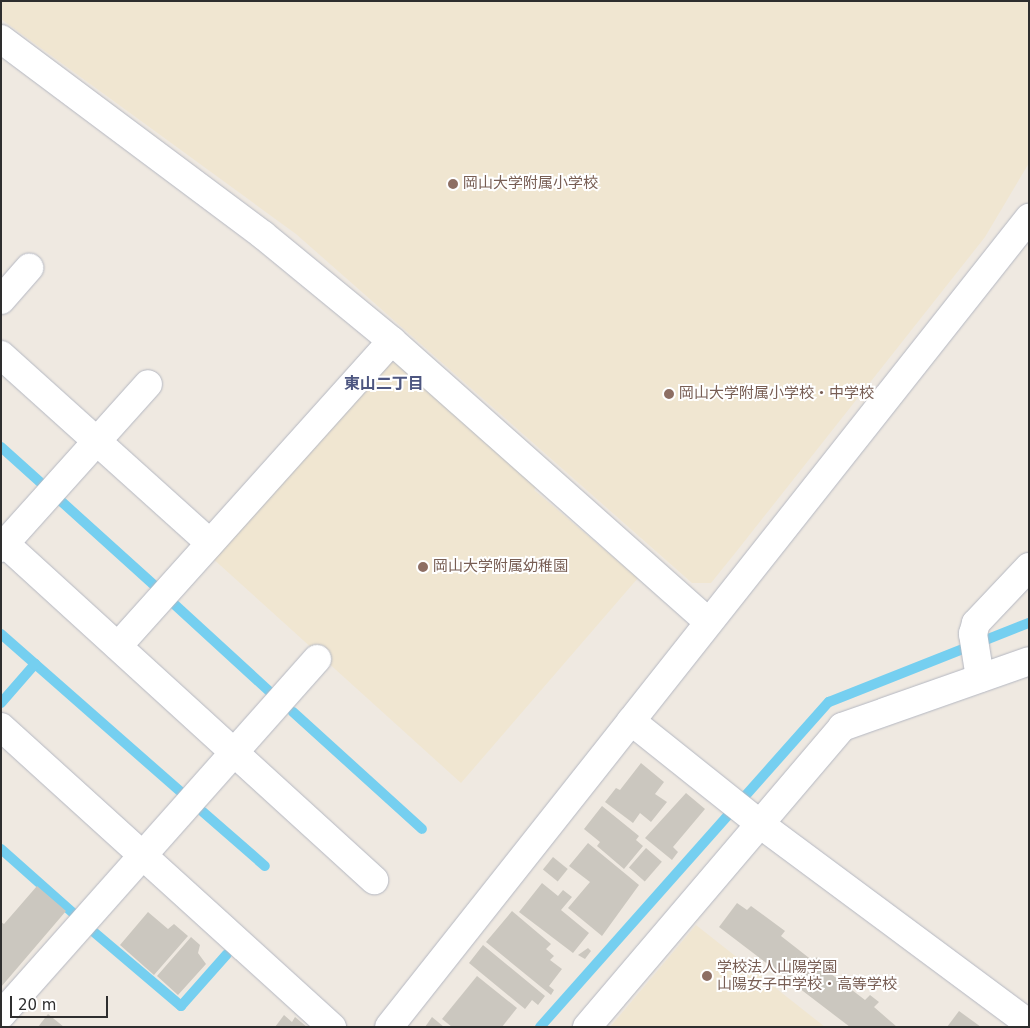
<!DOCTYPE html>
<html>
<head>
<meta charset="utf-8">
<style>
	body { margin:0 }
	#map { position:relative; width:1030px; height:1028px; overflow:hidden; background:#efe9e1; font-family:"DejaVu Sans","Noto Sans JP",sans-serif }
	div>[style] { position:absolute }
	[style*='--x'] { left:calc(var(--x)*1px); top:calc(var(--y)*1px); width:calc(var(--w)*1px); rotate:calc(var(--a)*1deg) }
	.education>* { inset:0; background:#f0e6d1 }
	.stream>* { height:10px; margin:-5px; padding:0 5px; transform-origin:5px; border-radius:5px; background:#75cff0 }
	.building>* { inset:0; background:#cbc7bf; transform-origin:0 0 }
	.roads { filter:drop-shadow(0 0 1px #b4b7c1) drop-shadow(0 0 1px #b4b7c1) }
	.street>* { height:28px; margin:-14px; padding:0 14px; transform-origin:14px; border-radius:14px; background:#fff }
	.dots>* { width:14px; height:14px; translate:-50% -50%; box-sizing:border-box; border:2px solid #fff; border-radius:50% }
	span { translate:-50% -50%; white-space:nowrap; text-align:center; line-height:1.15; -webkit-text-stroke:4px #fff; paint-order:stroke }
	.education-label { font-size:15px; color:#785e54 }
	.left { translate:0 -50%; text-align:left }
	.neighbourhood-label { font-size:16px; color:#4d5680; font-weight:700 }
	.frame { position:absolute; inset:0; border:2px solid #2e2e2e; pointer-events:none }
	.scale { position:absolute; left:10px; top:996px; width:98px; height:22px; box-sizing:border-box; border:2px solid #2e2e2e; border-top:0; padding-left:6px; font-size:15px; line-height:18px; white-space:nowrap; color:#2e2e2e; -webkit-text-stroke:4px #fff; paint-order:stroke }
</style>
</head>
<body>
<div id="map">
	<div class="education">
		<i style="clip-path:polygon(1px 1px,1029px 1px,1029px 163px,985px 237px,736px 552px,711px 583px,692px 583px,296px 234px,1px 19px)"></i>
		<i style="clip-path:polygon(386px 362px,399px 363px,537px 486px,534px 490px,638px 578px,461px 783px,210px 556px)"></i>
		<i style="clip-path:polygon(696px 925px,825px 1027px,610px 1027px)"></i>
	</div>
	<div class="stream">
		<i style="--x:1;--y:447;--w:52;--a:41.9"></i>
		<i style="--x:62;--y:502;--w:125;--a:42.1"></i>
		<i style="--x:174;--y:604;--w:129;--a:42.5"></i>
		<i style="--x:1;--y:634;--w:238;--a:41.3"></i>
		<i style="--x:1;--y:703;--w:52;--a:-48.9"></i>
		<i style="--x:293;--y:712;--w:174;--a:42.2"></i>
		<i style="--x:203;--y:812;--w:82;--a:41.1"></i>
		<i style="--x:1;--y:849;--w:96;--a:41.6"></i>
		<i style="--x:95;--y:933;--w:113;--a:40.3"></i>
		<i style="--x:181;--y:1006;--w:69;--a:-48.5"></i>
		<i style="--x:540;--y:1027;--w:435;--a:-48.4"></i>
		<i style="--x:829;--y:702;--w:215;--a:-21.6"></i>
	</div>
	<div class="building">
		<i style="clip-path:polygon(641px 763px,664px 782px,655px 794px,667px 802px,651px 822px,640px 813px,633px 823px,605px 802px,616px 788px,620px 790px)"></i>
		<i style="clip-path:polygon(686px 793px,705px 809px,673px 847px,678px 852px,672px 860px,645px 838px)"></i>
		<i style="clip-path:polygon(602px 806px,639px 836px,636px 840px,643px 846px,624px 869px,597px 846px,600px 842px,584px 829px)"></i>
		<i style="clip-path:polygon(588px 843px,639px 885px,602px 936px,568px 908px,590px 882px,569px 866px)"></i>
		<i style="left:646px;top:848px;width:21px;height:26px;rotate:41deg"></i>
		<i style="left:553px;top:857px;width:19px;height:16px;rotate:39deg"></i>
		<i style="clip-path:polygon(542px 883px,558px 896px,563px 890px,572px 897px,561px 910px,589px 933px,573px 953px,519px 912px)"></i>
		<i style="clip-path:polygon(37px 886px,66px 911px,1px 987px,1px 922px,4px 924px)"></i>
		<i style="clip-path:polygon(737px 903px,747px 910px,751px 906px,785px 931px,781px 936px,813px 961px,817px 957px,825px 963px,822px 967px,865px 1000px,870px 995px,879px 1002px,874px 1007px,897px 1027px,850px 1027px,719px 927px)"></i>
		<i style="clip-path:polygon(512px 911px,551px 944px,546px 949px,554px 956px,550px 960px,562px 969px,549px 986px,554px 990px,551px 995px,486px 942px)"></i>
		<i style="clip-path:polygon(148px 912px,168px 929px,174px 924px,188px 936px,154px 975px,120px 945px)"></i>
		<i style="clip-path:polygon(191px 937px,200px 945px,198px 953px,206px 964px,178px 995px,157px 976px)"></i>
		<i style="clip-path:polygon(483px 945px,545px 996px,538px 1005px,532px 1000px,525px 1009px,469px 963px)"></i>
		<i style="clip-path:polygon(588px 948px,591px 951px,585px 959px,578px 955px)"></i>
		<i style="clip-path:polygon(477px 976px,517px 1008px,502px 1027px,452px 1027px,442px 1019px)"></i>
		<i style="clip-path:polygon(959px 1011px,981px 1027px,947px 1027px)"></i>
		<i style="clip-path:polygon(48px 1014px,64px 1027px,38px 1027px)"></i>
		<i style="clip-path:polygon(284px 1015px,292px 1022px,295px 1017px,307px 1027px,275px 1027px)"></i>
		<i style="clip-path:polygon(432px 1017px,444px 1027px,425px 1027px)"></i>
	</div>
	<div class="roads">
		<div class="street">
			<i style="--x:1;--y:39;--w:327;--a:36.8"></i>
			<i style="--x:263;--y:235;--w:167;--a:39.4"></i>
			<i style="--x:392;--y:341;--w:423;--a:41.6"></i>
			<i style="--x:1;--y:300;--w:43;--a:-48.8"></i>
			<i style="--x:1;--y:355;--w:281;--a:42"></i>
			<i style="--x:1;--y:540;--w:505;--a:42.35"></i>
			<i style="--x:1;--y:548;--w:220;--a:-48.1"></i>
			<i style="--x:118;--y:646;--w:410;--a:-48.1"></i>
			<i style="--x:980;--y:678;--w:45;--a:-99"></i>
			<i style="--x:973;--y:634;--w:11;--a:-75"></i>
			<i style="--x:976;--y:623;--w:77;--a:-46.6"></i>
			<i style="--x:631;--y:721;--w:165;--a:38.6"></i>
			<i style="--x:760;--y:824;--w:335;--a:36.6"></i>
			<i style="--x:1;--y:727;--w:447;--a:42.2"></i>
			<i style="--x:1;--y:1015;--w:476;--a:-48.4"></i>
			<i style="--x:389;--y:1027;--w:1032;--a:-51.65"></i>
			<i style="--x:587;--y:1027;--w:394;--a:-49.6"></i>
			<i style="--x:842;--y:727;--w:198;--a:-19.4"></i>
		</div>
	</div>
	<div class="dots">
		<i style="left:453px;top:184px;background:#8d6e63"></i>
		<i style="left:669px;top:394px;background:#8d6e63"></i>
		<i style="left:423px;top:567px;background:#8d6e63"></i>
		<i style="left:707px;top:976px;background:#8d6e63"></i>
	</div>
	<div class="education-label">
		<span class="left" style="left:463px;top:184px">岡山大学附属小学校</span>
		<span class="left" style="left:679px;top:394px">岡山大学附属小学校・中学校</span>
		<span class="left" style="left:433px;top:567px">岡山大学附属幼稚園</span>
		<span class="left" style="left:717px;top:976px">学校法人山陽学園<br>山陽女子中学校・高等学校</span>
	</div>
	<div class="neighbourhood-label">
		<span style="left:384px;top:384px">東山二丁目</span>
	</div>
	<div class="frame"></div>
	<div class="scale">20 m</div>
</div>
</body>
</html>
